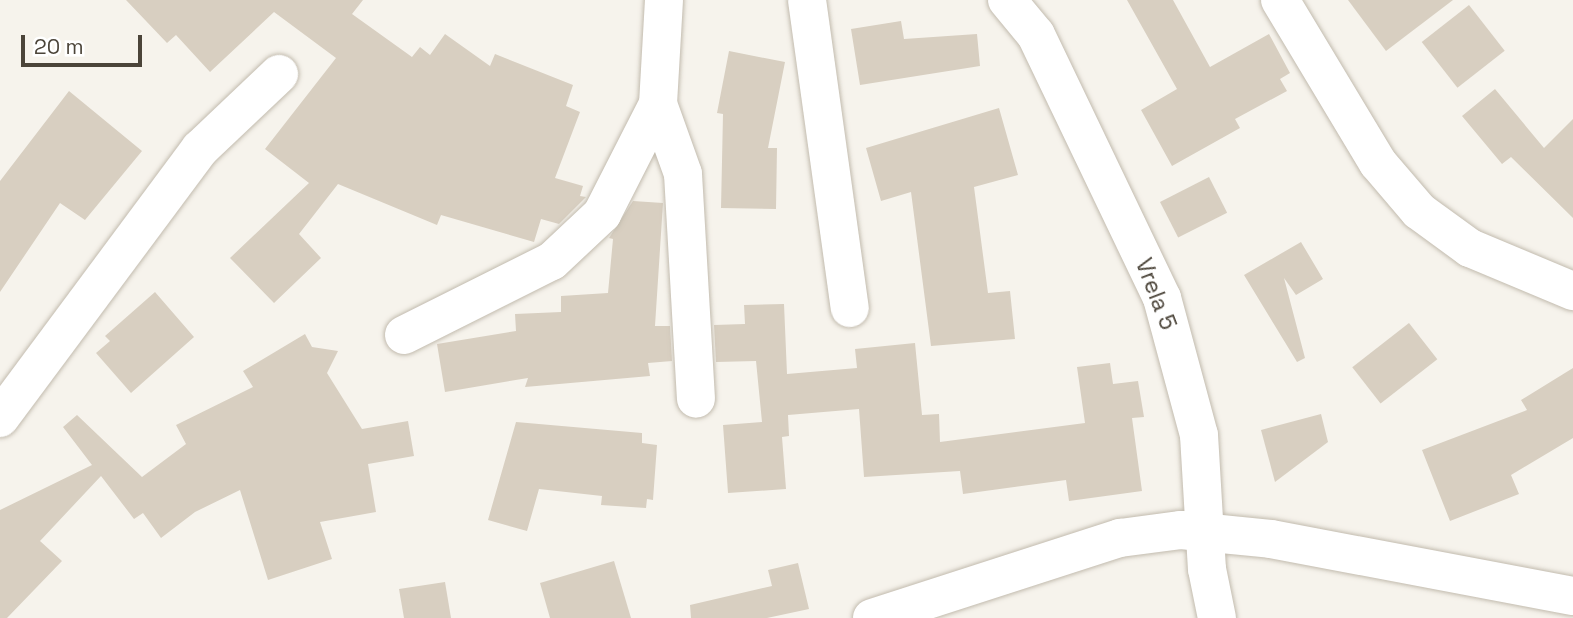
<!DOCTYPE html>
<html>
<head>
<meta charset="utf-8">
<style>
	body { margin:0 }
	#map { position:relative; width:1573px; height:618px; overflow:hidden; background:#f6f3ec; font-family:"Space Grotesk",sans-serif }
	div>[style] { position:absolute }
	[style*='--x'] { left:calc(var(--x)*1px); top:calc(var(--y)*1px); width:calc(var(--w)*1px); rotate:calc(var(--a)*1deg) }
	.building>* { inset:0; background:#d8cfc1; transform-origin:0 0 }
	.roads { filter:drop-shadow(0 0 2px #c2bbae) drop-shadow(0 0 2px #c2bbae) }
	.minor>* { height:38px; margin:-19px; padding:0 19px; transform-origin:19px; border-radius:19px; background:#fff }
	span { translate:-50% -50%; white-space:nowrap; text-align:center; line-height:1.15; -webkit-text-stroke:6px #fff; paint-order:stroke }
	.street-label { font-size:23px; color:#4b4439 }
	.scale { position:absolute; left:21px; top:35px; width:121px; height:32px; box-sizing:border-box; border:4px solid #4b4439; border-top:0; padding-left:9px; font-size:21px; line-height:24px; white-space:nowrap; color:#4b4439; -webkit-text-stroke:5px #fff; paint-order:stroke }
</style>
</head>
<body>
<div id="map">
	<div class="building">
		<i style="clip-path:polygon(126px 0,363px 0,352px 14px,412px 57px,420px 47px,430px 55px,445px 34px,490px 66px,495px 54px,573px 85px,566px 106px,580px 112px,555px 178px,583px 186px,580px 196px,586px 197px,559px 224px,541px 219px,534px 242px,441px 215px,437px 225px,338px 184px,299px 234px,321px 258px,274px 303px,230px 258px,309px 183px,265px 149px,336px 58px,274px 12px,210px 72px,176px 35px,167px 43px)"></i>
		<i style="clip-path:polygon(1127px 0,1173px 0,1210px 67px,1269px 34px,1290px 73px,1280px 79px,1287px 91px,1235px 119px,1240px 128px,1172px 166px,1141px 110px,1177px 89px)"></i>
		<i style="clip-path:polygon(1348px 0,1453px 0,1386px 51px)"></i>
		<i style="left:1469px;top:5px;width:58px;height:60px;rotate:52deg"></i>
		<i style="clip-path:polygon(901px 21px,904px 39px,977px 34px,980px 66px,860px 85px,851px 29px)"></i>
		<i style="clip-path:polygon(729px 51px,785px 62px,768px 148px,777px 148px,776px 209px,721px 208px,723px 114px,717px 113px)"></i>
		<i style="clip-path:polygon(1495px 89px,1544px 148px,1573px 119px,1573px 218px,1511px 157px,1502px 164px,1462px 116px)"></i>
		<i style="clip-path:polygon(69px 91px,142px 151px,85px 220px,60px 203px,0 292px,0 181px)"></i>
		<i style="clip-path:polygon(999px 108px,1018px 175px,974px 187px,988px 293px,1010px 291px,1015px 339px,931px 346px,911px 192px,881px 201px,866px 148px)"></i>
		<i style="left:1209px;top:177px;width:40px;height:55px;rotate:63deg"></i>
		<i style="clip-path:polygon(633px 201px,663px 203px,655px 326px,670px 326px,672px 361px,648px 363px,650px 376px,525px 387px,528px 378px,445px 392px,437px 344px,516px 331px,515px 314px,561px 312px,561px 296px,608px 293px,613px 239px,609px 238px)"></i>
		<i style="clip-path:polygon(1301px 242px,1323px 279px,1296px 295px,1284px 278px,1305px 358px,1297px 362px,1244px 275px)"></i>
		<i style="clip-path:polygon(155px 292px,194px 337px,131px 393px,96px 353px,110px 341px,105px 336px)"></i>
		<i style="clip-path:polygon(784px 304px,787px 374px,857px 368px,855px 349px,915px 343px,922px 415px,939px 414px,940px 442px,1085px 423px,1077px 367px,1110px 363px,1113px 384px,1138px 381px,1144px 417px,1132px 418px,1142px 491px,1069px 501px,1066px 480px,963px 494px,960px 471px,864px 477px,859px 409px,788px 415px,789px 436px,782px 437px,786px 489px,728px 493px,723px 425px,762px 422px,756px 361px,716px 362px,714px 325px,745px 324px,744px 305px)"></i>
		<i style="left:1409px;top:323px;width:46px;height:72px;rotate:52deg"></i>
		<i style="clip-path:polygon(305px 334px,312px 347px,338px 351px,327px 373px,362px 429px,408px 421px,414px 456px,368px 464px,376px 512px,320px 522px,332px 559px,268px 580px,240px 490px,195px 512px,161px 538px,143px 513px,134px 519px,101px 476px,40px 541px,62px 561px,7px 618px,0 618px,0 510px,92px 465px,63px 427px,77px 415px,142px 477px,186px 444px,176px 425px,253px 387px,243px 371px)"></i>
		<i style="clip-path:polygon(1573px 368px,1573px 438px,1511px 475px,1519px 494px,1450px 521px,1422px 450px,1527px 410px,1521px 400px)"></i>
		<i style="clip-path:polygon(1321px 414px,1328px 442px,1275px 482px,1261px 430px)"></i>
		<i style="clip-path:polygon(516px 422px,642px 433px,642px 443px,657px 445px,653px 500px,647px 499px,646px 508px,601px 505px,602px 496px,539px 489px,527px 531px,488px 520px)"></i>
		<i style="clip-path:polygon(614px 561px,631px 618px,550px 618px,540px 583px)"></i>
		<i style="clip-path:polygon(798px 563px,809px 609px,767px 618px,691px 618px,690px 605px,772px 586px,768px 570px)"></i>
		<i style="clip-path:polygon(445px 582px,451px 618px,404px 618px,399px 589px)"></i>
	</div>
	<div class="roads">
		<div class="minor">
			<i style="--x:807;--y:0;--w:311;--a:82.1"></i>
			<i style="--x:1007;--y:0;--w:45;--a:50.4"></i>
			<i style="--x:1036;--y:35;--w:292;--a:64.4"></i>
			<i style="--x:1162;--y:298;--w:142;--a:74.9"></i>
			<i style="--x:1199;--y:435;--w:134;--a:86.6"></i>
			<i style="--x:1207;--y:569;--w:50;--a:78.5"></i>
			<i style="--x:1280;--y:0;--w:190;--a:59"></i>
			<i style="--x:1378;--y:163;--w:63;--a:49.5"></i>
			<i style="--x:1419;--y:211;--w:63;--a:36"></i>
			<i style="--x:1470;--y:248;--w:112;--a:22.7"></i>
			<i style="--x:658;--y:104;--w:74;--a:70.3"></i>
			<i style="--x:683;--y:174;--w:225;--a:86.7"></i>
			<i style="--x:404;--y:335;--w:165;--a:-26.6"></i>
			<i style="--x:552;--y:261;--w:69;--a:-43.2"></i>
			<i style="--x:602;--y:214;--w:123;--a:-63"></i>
			<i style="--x:658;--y:104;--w:104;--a:-86.7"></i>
			<i style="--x:0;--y:418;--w:335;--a:-53.4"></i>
			<i style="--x:200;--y:149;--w:109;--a:-43.5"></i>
			<i style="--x:872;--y:618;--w:261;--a:-17.9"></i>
			<i style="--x:1120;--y:538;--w:62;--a:-7.5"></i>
			<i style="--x:1181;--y:530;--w:90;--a:5.7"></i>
			<i style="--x:1271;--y:539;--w:307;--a:10.7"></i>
		</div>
	</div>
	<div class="street-label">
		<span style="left:1156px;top:294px;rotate:69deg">Vrela 5</span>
	</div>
	<div class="scale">20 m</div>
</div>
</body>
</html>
